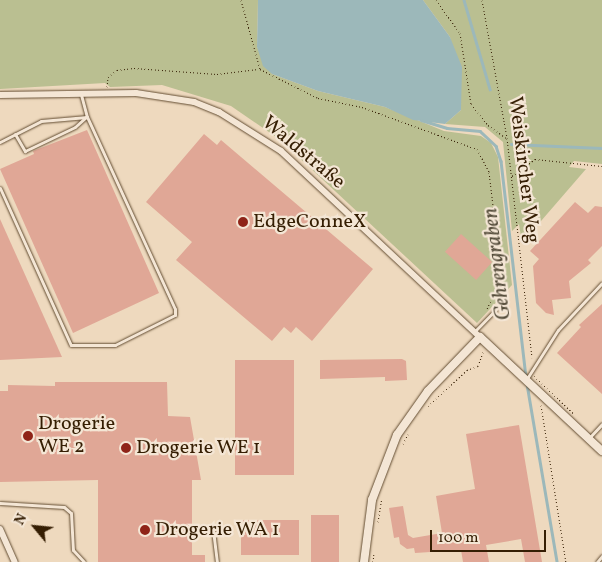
<!DOCTYPE html>
<html>
<head>
<meta charset="utf-8">
<style>
	body { margin:0 }
	#map { position:relative; width:602px; height:562px; overflow:hidden; background:#eed9be; font-family:Vollkorn,serif }
	div>[style] { position:absolute }
	[style*='--x'] { left:calc(var(--x)*1px); top:calc(var(--y)*1px); width:calc(var(--w)*1px); rotate:calc(var(--a)*1deg) }
	.green>* { inset:0; background:#babf91 }
	.water>* { inset:0; background:#9cb8ba }
	.stream>* { height:2.5px; margin:-1.25px; padding:0 1.25px; transform-origin:1.25px; border-radius:1.25px; background:#9cb8ba }
	.building>* { inset:0; background:#e0a796; transform-origin:0 0 }
	.path>* { height:1px; margin-top:-0.5px; transform-origin:0; background:repeating-linear-gradient(90deg,#351e03 0 1px,transparent 0 3.5px) }
	.roads { filter:drop-shadow(0 0 1px #634d32) drop-shadow(0 0 1px #634d32) }
	.service>* { height:3px; margin:-1.5px; padding:0 1.5px; transform-origin:1.5px; border-radius:1.5px; background:#f4e6d5 }
	.minor>* { height:6px; margin:-3px; padding:0 3px; transform-origin:3px; border-radius:3px; background:#f4e6d5 }
	.tertiary>* { height:8px; margin:-4px; padding:0 4px; transform-origin:4px; border-radius:4px; background:#f4e6d5 }
	.dots>* { width:14px; height:14px; translate:-50% -50%; box-sizing:border-box; border:2px solid #f4e6d5; border-radius:50% }
	span { translate:-50% -50%; white-space:nowrap; text-align:center; line-height:1.15; -webkit-text-stroke:4.5px #f4e6d5; paint-order:stroke }
	.street-label { font-size:20px; color:#351e03 }
	.poi-label { font-size:20px; color:#351e03 }
	.left { translate:0 -50%; text-align:left }
	.water-label { font-size:21px; color:#544c3a; font-style:italic }
	.north { position:absolute; left:10px; top:502px; width:50px; height:50px; -webkit-text-stroke:4px #f4e6d5; paint-order:stroke; rotate:298deg; font-size:14px; font-weight:700; line-height:20px; text-align:center; color:#351e03 }
	.north::after { content:''; display:block; margin:auto; width:18px; height:22px; background:#351e03; clip-path:polygon(50% 0,100% 100%,50% 72%,0 100%) }
	.scale { position:absolute; left:430px; top:530px; width:116px; height:22px; box-sizing:border-box; border:2px solid #351e03; border-top:0; padding-left:6px; font-size:15px; line-height:18px; white-space:nowrap; color:#351e03; -webkit-text-stroke:4px #f4e6d5; paint-order:stroke }
</style>
</head>
<body>
<div id="map">
	<div class="green">
		<i style="clip-path:polygon(0 0,258px 0,257px 47px,272px 74px,318px 91px,385px 107px,444px 131px,481px 136px,491px 143px,498px 157px,512px 285px,477px 323px,279px 139px,231px 106px,162px 85px,110px 87px,105px 83px,0 89px)"></i>
		<i style="clip-path:polygon(423px 0,602px 0,602px 164px,574px 161px,569px 167px,586px 169px,522px 243px,519px 224px,512px 231px,503px 142px,485px 127px,445px 124px,461px 110px,450px 37px)"></i>
	</div>
	<div class="water">
		<i style="clip-path:polygon(258px 0,423px 0,450px 37px,462px 67px,461px 110px,445px 124px,413px 120px,385px 107px,318px 91px,272px 74px,263px 66px,257px 47px)"></i>
	</div>
	<div class="stream">
		<i style="--x:464;--y:0;--w:93;--a:73.7"></i>
		<i style="--x:421;--y:120;--w:27;--a:17"></i>
		<i style="--x:447;--y:128;--w:33;--a:5"></i>
		<i style="--x:480;--y:131;--w:22;--a:43"></i>
		<i style="--x:496;--y:146;--w:16;--a:72"></i>
		<i style="--x:501;--y:161;--w:216;--a:83.4"></i>
		<i style="--x:511;--y:144;--w:91;--a:2.5"></i>
		<i style="--x:527;--y:384;--w:181;--a:80.4"></i>
	</div>
	<div class="building">
		<i style="clip-path:polygon(87px 130px,159px 293px,73px 333px,0 169px,34px 154px,33px 151px)"></i>
		<i style="clip-path:polygon(204px 134px,217px 145px,221px 140px,373px 269px,312px 341px,296px 327px,291px 333px,284px 327px,272px 341px,176px 260px,192px 242px,146px 202px)"></i>
		<i style="clip-path:polygon(575px 202px,588px 213px,595px 206px,602px 207px,602px 246px,588px 260px,591px 263px,569px 281px,571px 298px,552px 300px,554px 315px,546px 313px,536px 303px,533px 266px,539px 259px,530px 251px)"></i>
		<i style="clip-path:polygon(0 219px,62px 357px,0 360px)"></i>
		<i style="left:461px;top:234px;width:42px;height:24px;rotate:42deg"></i>
		<i style="clip-path:polygon(602px 304px,602px 394px,557px 353px,581px 327px,579px 325px)"></i>
		<i style="clip-path:polygon(402px 359px,406px 361px,407px 380px,385px 381px,385px 377px,320px 379px,320px 360px)"></i>
		<i style="left:294px;top:360px;width:115px;height:59px;rotate:90deg"></i>
		<i style="clip-path:polygon(55px 382px,167px 382px,168px 416px,190px 417px,201px 480px,192px 480px,192px 555px,205px 555px,205px 562px,98px 562px,98px 480px,0 482px,0 391px,8px 391px,8px 385px,55px 386px)"></i>
		<i style="clip-path:polygon(519px 425px,542px 562px,525px 562px,521px 539px,486px 545px,489px 562px,463px 562px,461px 550px,415px 553px,414px 548px,407px 549px,400px 544px,399px 537px,394px 538px,389px 508px,403px 506px,408px 535px,413px 538px,442px 533px,436px 496px,475px 489px,466px 434px)"></i>
		<i style="left:311px;top:515px;width:28px;height:47px"></i>
		<i style="left:299px;top:520px;width:35px;height:58px;rotate:90deg"></i>
	</div>
	<div class="path">
		<i style="--x:241;--y:0;--w:72;--a:74.6"></i>
		<i style="--x:260;--y:69;--w:65;--a:26.6"></i>
		<i style="--x:318;--y:98;--w:45;--a:11.6"></i>
		<i style="--x:362;--y:107;--w:122;--a:20.1"></i>
		<i style="--x:477;--y:149;--w:26;--a:62"></i>
		<i style="--x:489;--y:172;--w:93;--a:83.2"></i>
		<i style="--x:500;--y:264;--w:18;--a:93"></i>
		<i style="--x:499;--y:282;--w:30;--a:114"></i>
		<i style="--x:436;--y:0;--w:41;--a:54"></i>
		<i style="--x:460;--y:33;--w:72;--a:81.2"></i>
		<i style="--x:471;--y:104;--w:27;--a:51"></i>
		<i style="--x:488;--y:125;--w:22;--a:36"></i>
		<i style="--x:482;--y:0;--w:140;--a:79.7"></i>
		<i style="--x:507;--y:138;--w:221;--a:83.5"></i>
		<i style="--x:107;--y:87;--w:10;--a:-84"></i>
		<i style="--x:108;--y:77;--w:11;--a:-38"></i>
		<i style="--x:117;--y:70;--w:17;--a:-7"></i>
		<i style="--x:134;--y:68;--w:83;--a:4.1"></i>
		<i style="--x:217;--y:74;--w:42;--a:-6.8"></i>
		<i style="--x:512;--y:176;--w:29;--a:-36"></i>
		<i style="--x:535;--y:159;--w:67;--a:6"></i>
		<i style="--x:534;--y:376;--w:54;--a:43.5"></i>
		<i style="--x:541;--y:405;--w:159;--a:81"></i>
		<i style="--x:428;--y:406;--w:53;--a:-42.7"></i>
		<i style="--x:467;--y:370;--w:12;--a:-20"></i>
		<i style="--x:478;--y:366;--w:15;--a:-70"></i>
		<i style="--x:403;--y:444;--w:11;--a:-63"></i>
		<i style="--x:378;--y:522;--w:24;--a:-81"></i>
		<i style="--x:373;--y:562;--w:9;--a:-84"></i>
	</div>
	<div class="roads">
		<div class="service">
			<i style="--x:15;--y:134;--w:20;--a:60"></i>
			<i style="--x:25;--y:151;--w:55;--a:-25.6"></i>
			<i style="--x:75;--y:127;--w:15;--a:-42"></i>
			<i style="--x:0;--y:142;--w:46;--a:-27.1"></i>
			<i style="--x:41;--y:121;--w:46;--a:-5"></i>
			<i style="--x:0;--y:188;--w:172;--a:65.7"></i>
			<i style="--x:71;--y:345;--w:44;--a:0"></i>
			<i style="--x:115;--y:345;--w:67;--a:-26.6"></i>
			<i style="--x:175;--y:315;--w:6;--a:-90"></i>
			<i style="--x:175;--y:309;--w:211;--a:-114.6"></i>
			<i style="--x:87;--y:117;--w:24;--a:-105"></i>
			<i style="--x:475;--y:331;--w:30;--a:-46"></i>
			<i style="--x:526;--y:380;--w:59;--a:-57.4"></i>
			<i style="--x:558;--y:330;--w:64;--a:-46.9"></i>
			<i style="--x:589;--y:438;--w:19;--a:-47"></i>
			<i style="--x:0;--y:503;--w:64;--a:3.6"></i>
			<i style="--x:64;--y:507;--w:9;--a:41"></i>
			<i style="--x:71;--y:513;--w:37;--a:87"></i>
			<i style="--x:73;--y:550;--w:16;--a:47"></i>
			<i style="--x:213;--y:530;--w:32;--a:83"></i>
			<i style="--x:597;--y:562;--w:8;--a:-50"></i>
		</div>
		<div class="minor">
			<i style="--x:0;--y:95;--w:136;--a:-0.8"></i>
			<i style="--x:136;--y:93;--w:59;--a:8.8"></i>
			<i style="--x:194;--y:102;--w:27;--a:22"></i>
			<i style="--x:219;--y:112;--w:73;--a:32.2"></i>
			<i style="--x:281;--y:151;--w:272;--a:43.1"></i>
			<i style="--x:0;--y:529;--w:36;--a:66"></i>
		</div>
		<div class="tertiary">
			<i style="--x:364;--y:562;--w:63;--a:-82.6"></i>
			<i style="--x:372;--y:500;--w:70;--a:-69"></i>
			<i style="--x:397;--y:435;--w:54;--a:-54.8"></i>
			<i style="--x:428;--y:391;--w:75;--a:-46.1"></i>
			<i style="--x:480;--y:337;--w:167;--a:43.1"></i>
		</div>
	</div>
	<div class="dots">
		<i style="left:243px;top:222px;background:#8f2418"></i>
		<i style="left:28px;top:436px;background:#8f2418"></i>
		<i style="left:126px;top:448px;background:#8f2418"></i>
		<i style="left:145px;top:530px;background:#8f2418"></i>
	</div>
	<div class="street-label">
		<span style="left:303px;top:153px;rotate:40deg">Waldstraße</span>
		<span style="left:523px;top:170px;rotate:83deg">Weiskircher Weg</span>
	</div>
	<div class="poi-label">
		<span class="left" style="left:253px;top:222px">EdgeConneX</span>
		<span class="left" style="left:38px;top:436px">Drogerie<br>WE 2</span>
		<span class="left" style="left:136px;top:448px">Drogerie WE 1</span>
		<span class="left" style="left:155px;top:530px">Drogerie WA 1</span>
	</div>
	<div class="water-label">
		<span style="left:498px;top:264px;rotate:-97deg">Gehrengraben</span>
	</div>
	<div class="north">N</div>
	<div class="scale">100 m</div>
</div>
</body>
</html>
